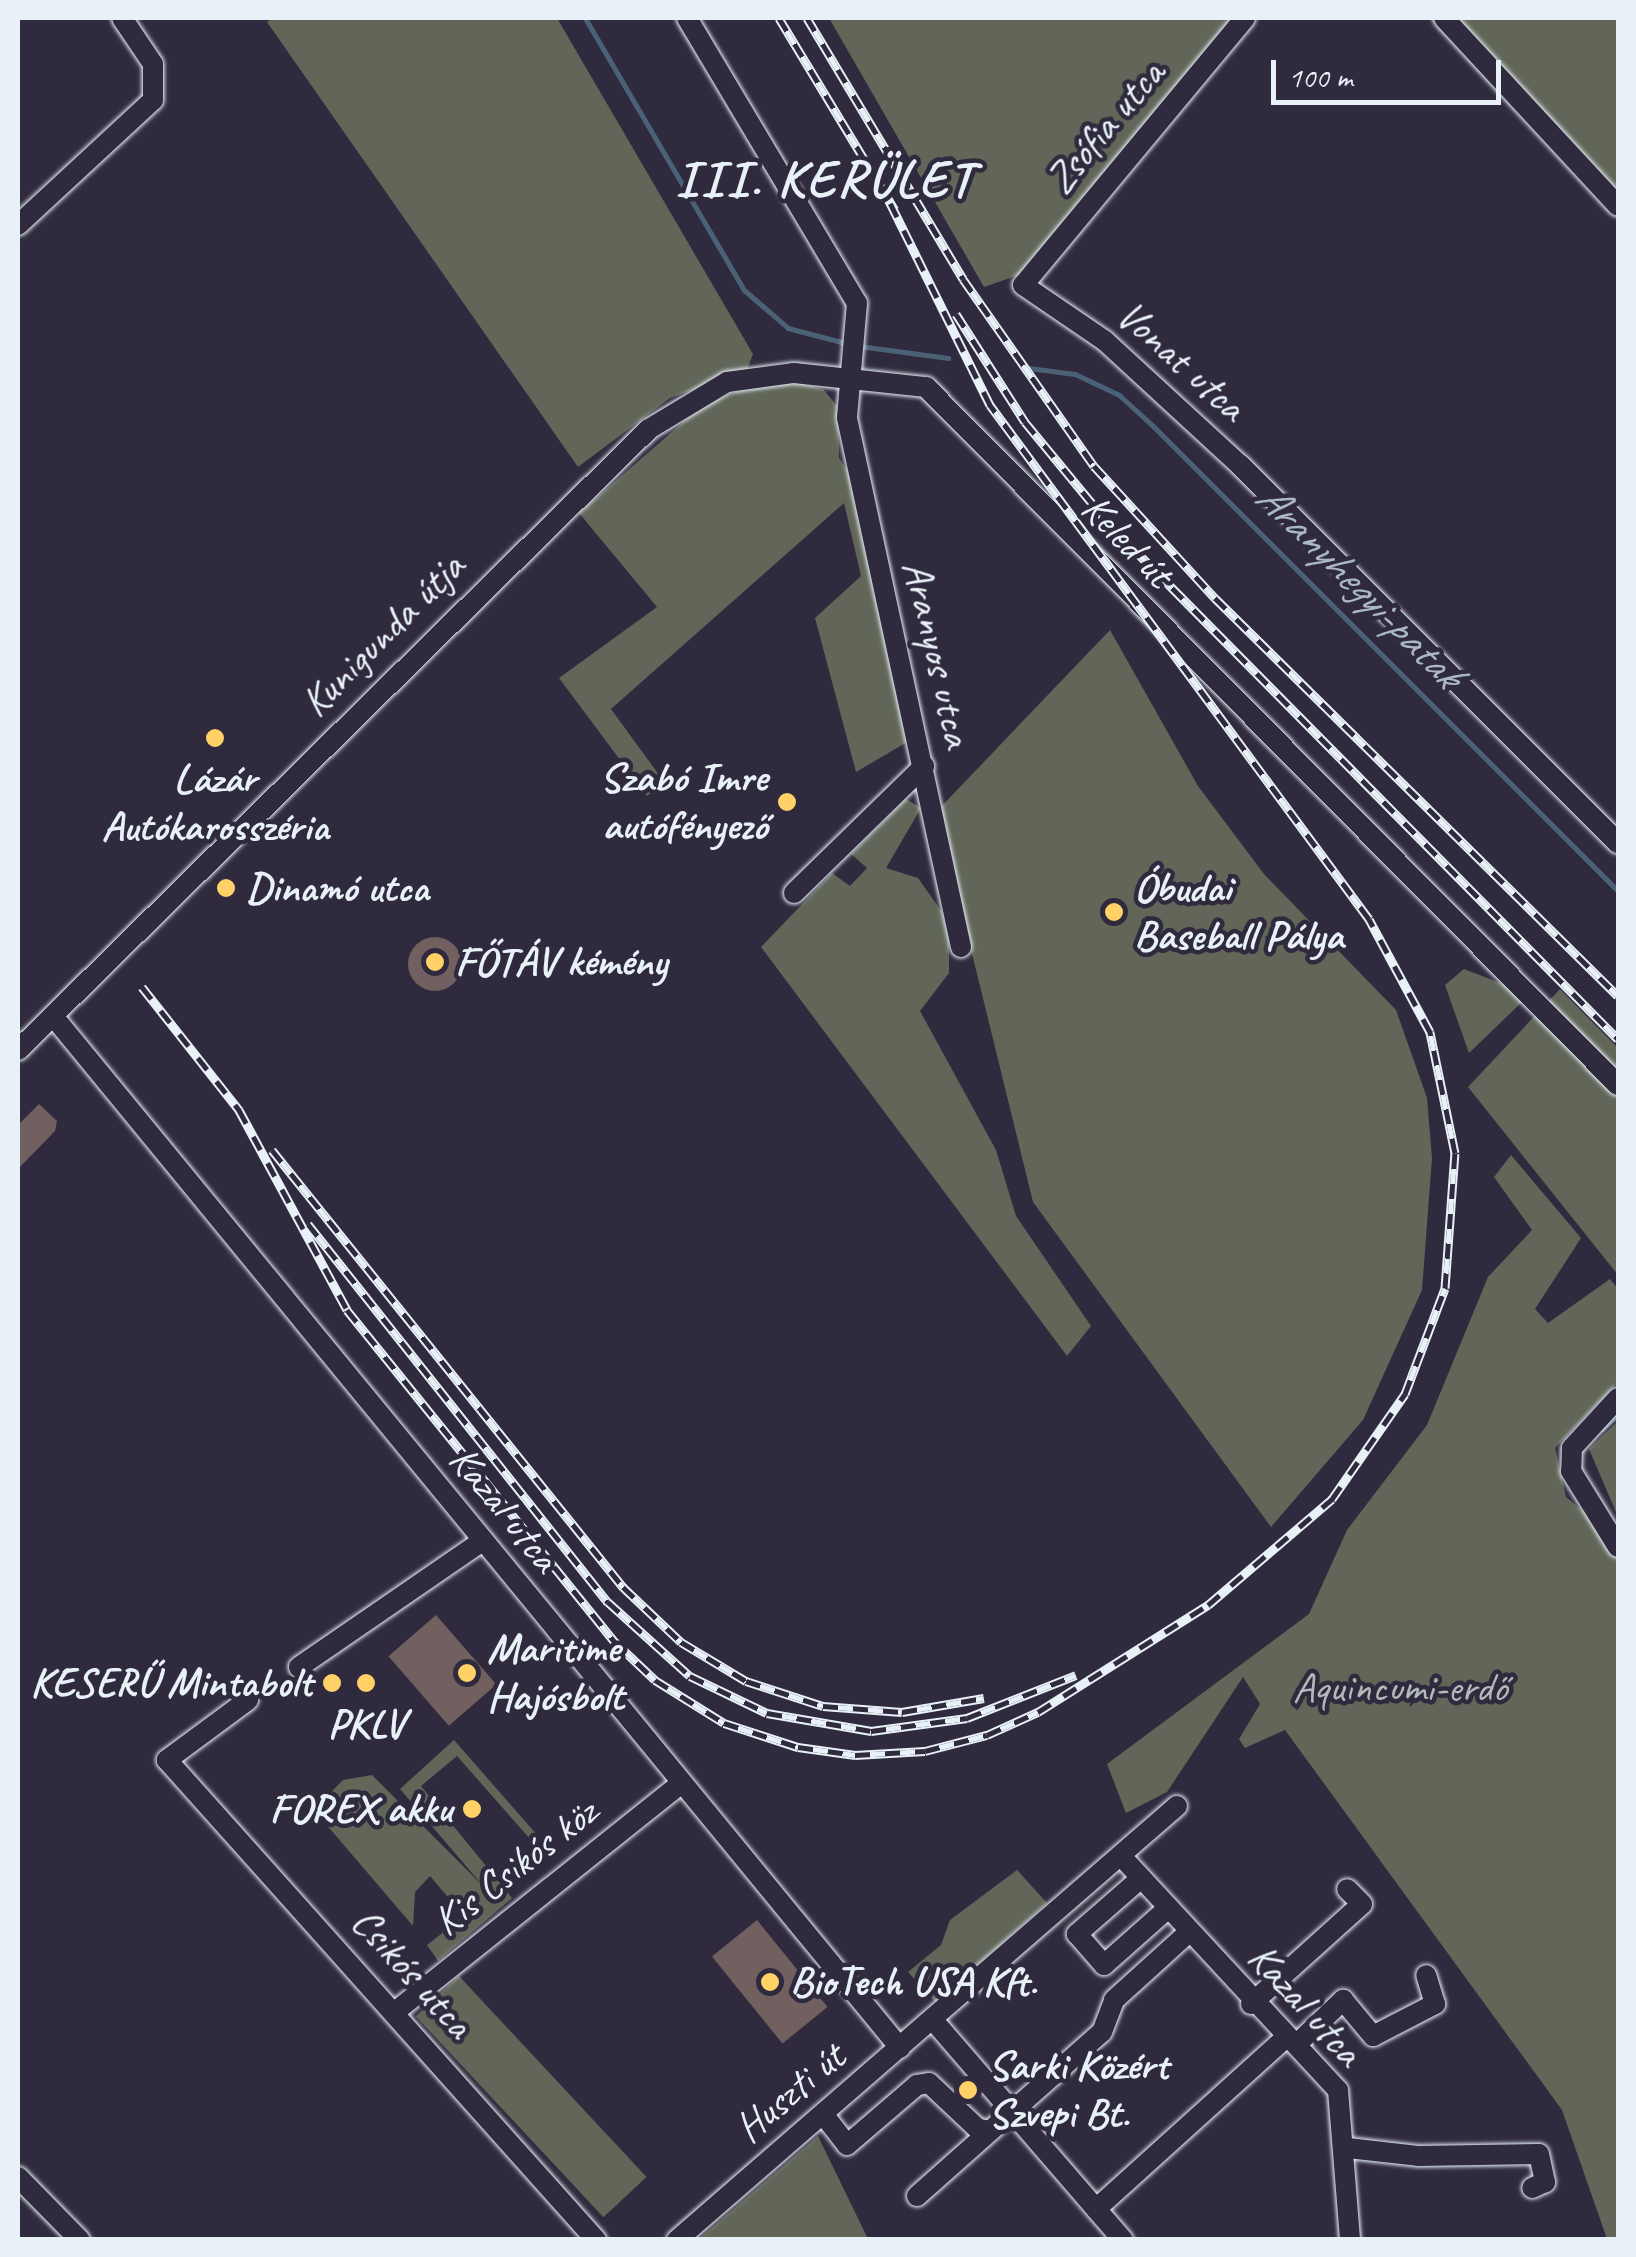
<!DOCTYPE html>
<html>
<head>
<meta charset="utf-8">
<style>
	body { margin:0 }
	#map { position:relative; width:1636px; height:2257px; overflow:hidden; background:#2f2a3d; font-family:Caveat,sans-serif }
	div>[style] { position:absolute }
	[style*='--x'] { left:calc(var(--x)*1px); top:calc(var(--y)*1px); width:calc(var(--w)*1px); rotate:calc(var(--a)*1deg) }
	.green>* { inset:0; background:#616659; transform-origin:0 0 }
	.stream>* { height:5px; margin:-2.5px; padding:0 2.5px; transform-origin:2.5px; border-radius:2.5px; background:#4b6276 }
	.building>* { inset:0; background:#725f5f; transform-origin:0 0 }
	.round { border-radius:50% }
	.roads { filter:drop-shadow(0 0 2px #e8f1f8) drop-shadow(0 0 2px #e8f1f8) }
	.minor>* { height:20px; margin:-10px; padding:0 10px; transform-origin:10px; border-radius:10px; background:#2f2a3d }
	.rail>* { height:9px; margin-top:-4.5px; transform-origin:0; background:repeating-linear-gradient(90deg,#2f2a3d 0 15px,#e8f1f8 0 30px); box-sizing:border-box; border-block:2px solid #e8f1f8 }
	.dots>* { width:28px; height:28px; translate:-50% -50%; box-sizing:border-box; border:5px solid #2f2a3d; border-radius:50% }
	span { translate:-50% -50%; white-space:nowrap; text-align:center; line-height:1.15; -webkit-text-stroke:9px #2f2a3d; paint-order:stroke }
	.street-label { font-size:42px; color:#e8f1f8 }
	.poi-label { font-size:42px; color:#e8f1f8; font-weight:700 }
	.right { translate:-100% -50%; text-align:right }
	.left { translate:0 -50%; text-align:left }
	.park-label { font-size:42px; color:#b2b9b8 }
	.water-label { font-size:45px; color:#a9b8c4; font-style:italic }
	.district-label { font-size:52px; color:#e8f1f8; font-weight:700; letter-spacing:2.5px }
	.frame { position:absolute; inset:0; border:20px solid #e8f1f8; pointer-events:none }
	.scale { position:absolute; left:1271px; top:60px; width:230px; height:45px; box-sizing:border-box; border:5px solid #e8f1f8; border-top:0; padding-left:12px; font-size:30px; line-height:35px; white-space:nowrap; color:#e8f1f8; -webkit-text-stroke:8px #2f2a3d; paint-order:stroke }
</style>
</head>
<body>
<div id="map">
	<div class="green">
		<i style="clip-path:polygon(273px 18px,557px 18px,753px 354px,747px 370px,670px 398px,578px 467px,267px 22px)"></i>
		<i style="clip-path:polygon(829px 18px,1254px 18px,1036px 269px,984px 287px)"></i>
		<i style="clip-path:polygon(1429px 18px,1618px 18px,1618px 219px)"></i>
		<i style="clip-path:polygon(794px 382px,823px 389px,838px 407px,839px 458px,849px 473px,909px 741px,856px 772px,815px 618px,861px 576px,844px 503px,611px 709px,665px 783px,647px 796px,559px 678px,657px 607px,579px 513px,704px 404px,754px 385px)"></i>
		<i style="clip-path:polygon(1110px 630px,1198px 786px,1264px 874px,1396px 1010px,1427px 1098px,1432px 1158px,1422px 1290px,1363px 1420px,1271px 1527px,1033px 1202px,937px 811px)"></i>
		<i style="clip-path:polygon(906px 799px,921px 808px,886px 868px,918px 878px,942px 912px,949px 941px,949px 973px,920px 1011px,996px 1150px,1016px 1216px,1091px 1326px,1067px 1356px,761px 947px,832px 873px,850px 886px,867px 868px,851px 854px)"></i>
		<i style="clip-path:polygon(1464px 969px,1508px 986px,1522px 1002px,1469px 1053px,1445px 985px)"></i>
		<i style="clip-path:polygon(1560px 989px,1618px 1048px,1618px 1275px,1468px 1087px)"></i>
		<i style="clip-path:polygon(1511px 1155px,1581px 1238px,1535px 1309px,1548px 1323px,1610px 1279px,1618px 1289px,1618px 1382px,1555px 1448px,1566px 1497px,1607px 1531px,1618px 1560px,1618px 2239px,1607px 2239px,1562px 2110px,1285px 1730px,1245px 1748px,1239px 1739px,1260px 1704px,1243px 1677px,1167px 1792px,1126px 1813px,1107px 1764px,1309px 1614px,1347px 1530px,1427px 1425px,1488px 1277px,1532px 1230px,1494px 1177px)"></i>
		<i style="clip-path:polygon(1618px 1421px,1618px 1517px,1589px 1449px)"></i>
		<i style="clip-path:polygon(454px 1740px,552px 1852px,546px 1857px,457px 1756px,421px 1786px,512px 1898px,438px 1961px,427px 1945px,464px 1916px,430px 1876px,415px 1892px,413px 1926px,325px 1823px,330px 1793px,343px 1780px,372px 1775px,484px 1887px,400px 1789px)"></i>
		<i style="clip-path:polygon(1017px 1870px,1047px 1903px,935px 2002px,908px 1972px,941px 1945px,950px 1920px)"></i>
		<i style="left:459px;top:1976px;width:275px;height:59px;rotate:47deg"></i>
		<i style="clip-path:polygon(818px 2136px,868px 2239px,699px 2239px)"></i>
	</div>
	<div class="stream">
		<i style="--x:585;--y:18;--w:315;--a:59.7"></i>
		<i style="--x:744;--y:290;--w:58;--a:40.8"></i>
		<i style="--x:788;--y:328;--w:63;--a:14.7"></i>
		<i style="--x:859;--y:346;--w:90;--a:7.7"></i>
		<i style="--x:1029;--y:368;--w:46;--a:7.4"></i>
		<i style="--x:1075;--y:374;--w:49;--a:25.5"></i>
		<i style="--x:1119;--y:395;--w:47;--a:42.4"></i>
		<i style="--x:1154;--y:427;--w:656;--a:45"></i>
		<i style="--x:1602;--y:1429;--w:22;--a:-43"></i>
	</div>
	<div class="building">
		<i class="round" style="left:408px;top:937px;width:54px;height:54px"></i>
		<i style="clip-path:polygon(39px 1104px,57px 1121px,55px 1131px,18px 1169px,18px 1125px)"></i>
		<i style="left:436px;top:1615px;width:92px;height:63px;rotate:49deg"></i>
		<i style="left:757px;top:1920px;width:112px;height:58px;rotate:51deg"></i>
	</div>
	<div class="roads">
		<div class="minor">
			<i style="--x:687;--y:18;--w:332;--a:59.2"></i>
			<i style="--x:857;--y:303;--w:115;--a:95"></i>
			<i style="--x:847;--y:418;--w:541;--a:77.84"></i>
			<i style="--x:1245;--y:18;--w:347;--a:129.7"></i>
			<i style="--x:1023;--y:285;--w:99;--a:34.3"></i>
			<i style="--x:1105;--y:341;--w:183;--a:42.6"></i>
			<i style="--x:1240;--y:465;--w:535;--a:45"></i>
			<i style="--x:1444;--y:18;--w:256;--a:47.2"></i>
			<i style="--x:18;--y:225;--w:184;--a:-42.8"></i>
			<i style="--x:153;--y:100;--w:36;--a:-90"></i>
			<i style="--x:153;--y:64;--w:55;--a:-124"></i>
			<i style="--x:794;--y:893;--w:182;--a:-44.3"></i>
			<i style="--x:53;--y:1016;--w:1335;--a:50.62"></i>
			<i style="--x:18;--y:1050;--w:885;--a:-44.54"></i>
			<i style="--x:649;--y:429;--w:91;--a:-31.1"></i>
			<i style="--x:727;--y:382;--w:68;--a:-7.7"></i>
			<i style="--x:794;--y:373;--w:133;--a:6.1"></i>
			<i style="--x:926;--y:387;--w:983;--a:45.25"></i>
			<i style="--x:1618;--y:1398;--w:68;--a:132.6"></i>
			<i style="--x:1572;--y:1448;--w:23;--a:92"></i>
			<i style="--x:1571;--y:1471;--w:89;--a:58.3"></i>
			<i style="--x:299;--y:1667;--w:222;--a:-34.5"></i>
			<i style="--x:248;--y:1700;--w:101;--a:143.5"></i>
			<i style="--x:167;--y:1760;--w:644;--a:48.21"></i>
			<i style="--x:1121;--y:1856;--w:319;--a:47.2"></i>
			<i style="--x:1338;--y:2090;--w:150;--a:85.4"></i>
			<i style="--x:1140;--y:1879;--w:84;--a:138.9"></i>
			<i style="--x:1077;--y:1934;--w:41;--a:48.9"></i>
			<i style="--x:1104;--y:1965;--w:84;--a:-41.6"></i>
			<i style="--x:1251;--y:2004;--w:149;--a:-42"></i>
			<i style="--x:1362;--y:1904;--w:21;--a:-135"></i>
			<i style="--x:396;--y:2011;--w:366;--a:-38.6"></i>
			<i style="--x:933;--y:2020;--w:291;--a:49.2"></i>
			<i style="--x:1297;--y:2044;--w:64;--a:-43.7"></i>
			<i style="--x:1343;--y:2000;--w:47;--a:50.2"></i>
			<i style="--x:1373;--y:2036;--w:70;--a:-27.3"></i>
			<i style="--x:1435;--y:2004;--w:30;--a:-107"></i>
			<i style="--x:823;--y:2114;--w:39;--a:52"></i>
			<i style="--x:847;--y:2145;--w:92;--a:-40.6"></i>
			<i style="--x:917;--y:2085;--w:12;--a:-9"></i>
			<i style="--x:929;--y:2083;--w:67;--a:43.2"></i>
			<i style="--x:978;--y:2129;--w:12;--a:9"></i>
			<i style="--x:1348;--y:2148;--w:70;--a:6.5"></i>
			<i style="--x:1418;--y:2156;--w:121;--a:-0.9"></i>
			<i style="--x:1539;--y:2154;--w:29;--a:78"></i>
			<i style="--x:1545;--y:2182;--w:14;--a:155"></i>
			<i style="--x:18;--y:2177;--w:88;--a:45.5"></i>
			<i style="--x:917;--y:2196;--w:247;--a:-41.6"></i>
			<i style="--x:1102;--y:2032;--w:34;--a:-69"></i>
			<i style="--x:1114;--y:2000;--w:100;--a:-42.2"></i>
			<i style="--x:1096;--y:2209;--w:253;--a:-42.1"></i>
			<i style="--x:677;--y:2240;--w:662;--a:-40.96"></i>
		</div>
	</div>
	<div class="rail">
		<i style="--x:779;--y:18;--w:224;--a:58.9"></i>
		<i style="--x:807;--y:18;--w:304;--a:59.1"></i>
		<i style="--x:963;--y:279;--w:228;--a:55"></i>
		<i style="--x:1094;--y:466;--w:179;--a:47.5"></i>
		<i style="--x:1215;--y:598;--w:566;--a:44.64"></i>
		<i style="--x:956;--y:314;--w:128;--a:57.4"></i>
		<i style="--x:1025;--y:422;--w:132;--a:50.5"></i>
		<i style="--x:1109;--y:524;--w:724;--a:45.34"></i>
		<i style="--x:142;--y:987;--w:157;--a:51.7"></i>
		<i style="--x:239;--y:1110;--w:227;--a:61.6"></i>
		<i style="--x:347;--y:1310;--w:427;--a:51.1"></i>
		<i style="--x:615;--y:1642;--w:55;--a:43.5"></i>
		<i style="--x:655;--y:1680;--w:81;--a:31.9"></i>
		<i style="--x:724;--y:1723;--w:78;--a:18"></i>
		<i style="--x:798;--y:1747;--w:58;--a:8"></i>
		<i style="--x:855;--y:1755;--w:70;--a:-3.3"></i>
		<i style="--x:925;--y:1751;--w:64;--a:-14.5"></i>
		<i style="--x:987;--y:1735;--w:56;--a:-24.3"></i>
		<i style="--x:1038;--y:1712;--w:201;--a:-32.2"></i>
		<i style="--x:1208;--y:1605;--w:163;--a:-40.5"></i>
		<i style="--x:1332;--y:1499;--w:128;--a:-55.2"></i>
		<i style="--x:1405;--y:1394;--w:113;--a:-69.3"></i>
		<i style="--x:1445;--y:1288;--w:135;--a:-85.8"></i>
		<i style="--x:1455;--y:1153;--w:124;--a:-101.7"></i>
		<i style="--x:1430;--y:1032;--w:128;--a:-118.4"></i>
		<i style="--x:1369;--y:919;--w:639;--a:-126.4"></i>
		<i style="--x:990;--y:405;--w:232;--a:-116.3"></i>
		<i style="--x:272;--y:1150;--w:561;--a:51.23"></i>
		<i style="--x:623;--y:1587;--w:80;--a:43.5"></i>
		<i style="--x:681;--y:1642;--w:76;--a:31"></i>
		<i style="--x:746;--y:1681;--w:81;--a:18"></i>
		<i style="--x:823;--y:1706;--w:79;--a:4.3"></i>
		<i style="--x:902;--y:1712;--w:83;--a:-9.7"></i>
		<i style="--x:308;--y:1224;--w:483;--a:51.6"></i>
		<i style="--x:608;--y:1602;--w:110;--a:42.1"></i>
		<i style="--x:690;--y:1676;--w:85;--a:25.7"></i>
		<i style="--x:767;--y:1713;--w:106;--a:9.8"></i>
		<i style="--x:871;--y:1731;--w:97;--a:-7.7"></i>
		<i style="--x:967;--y:1718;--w:117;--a:-21.5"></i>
	</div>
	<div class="dots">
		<i style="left:215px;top:738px;background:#ffd166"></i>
		<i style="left:787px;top:802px;background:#ffd166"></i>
		<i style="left:226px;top:888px;background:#ffd166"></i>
		<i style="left:1114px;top:912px;background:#ffd166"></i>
		<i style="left:435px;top:962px;background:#ffd166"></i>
		<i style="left:467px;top:1673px;background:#ffd166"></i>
		<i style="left:332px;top:1683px;background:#ffd166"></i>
		<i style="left:366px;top:1683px;background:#ffd166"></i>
		<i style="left:472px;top:1809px;background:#ffd166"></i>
		<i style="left:770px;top:1982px;background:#ffd166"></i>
		<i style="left:968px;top:2090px;background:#ffd166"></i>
	</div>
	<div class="street-label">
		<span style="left:1105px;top:127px;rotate:-50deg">Zsófia utca</span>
		<span style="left:1181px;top:361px;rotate:42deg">Vonat utca</span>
		<span style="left:1127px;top:541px;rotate:46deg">Keled út</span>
		<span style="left:383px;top:635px;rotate:-45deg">Kunigunda útja</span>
		<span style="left:937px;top:654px;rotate:77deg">Aranyos utca</span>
		<span style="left:504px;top:1509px;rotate:51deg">Kazal utca</span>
		<span style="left:515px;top:1867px;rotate:-38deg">Kis Csikós köz</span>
		<span style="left:412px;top:1973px;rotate:48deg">Csikós utca</span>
		<span style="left:1305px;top:2005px;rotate:48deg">Kazal utca</span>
		<span style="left:790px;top:2093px;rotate:-40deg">Huszti út</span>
	</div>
	<div class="poi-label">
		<span class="right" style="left:767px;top:802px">Szabó Imre<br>autófényező</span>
		<span style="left:215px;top:803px">Lázár<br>Autókarosszéria</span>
		<span class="left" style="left:246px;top:888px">Dinamó utca</span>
		<span class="left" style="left:1134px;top:912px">Óbudai<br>Baseball Pálya</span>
		<span class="left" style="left:455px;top:962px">FŐTÁV kémény</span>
		<span class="left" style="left:487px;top:1673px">Maritime<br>Hajósbolt</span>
		<span class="right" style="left:312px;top:1683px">KESERŰ Mintabolt</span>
		<span style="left:366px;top:1724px">PKLV</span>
		<span class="right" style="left:452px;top:1809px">FOREX akku</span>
		<span class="left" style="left:790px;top:1982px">BioTech USA Kft.</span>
		<span class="left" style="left:988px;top:2090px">Sarki Közért<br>Szvepi Bt.</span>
	</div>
	<div class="park-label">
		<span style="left:1400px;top:1688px">Aquincumi-erdő</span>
	</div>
	<div class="water-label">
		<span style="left:1359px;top:585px;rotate:45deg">Aranyhegyi-patak</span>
	</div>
	<div class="district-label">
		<span style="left:825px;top:180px">III. KERÜLET</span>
	</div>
	<div class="frame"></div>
	<div class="scale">100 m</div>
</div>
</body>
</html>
